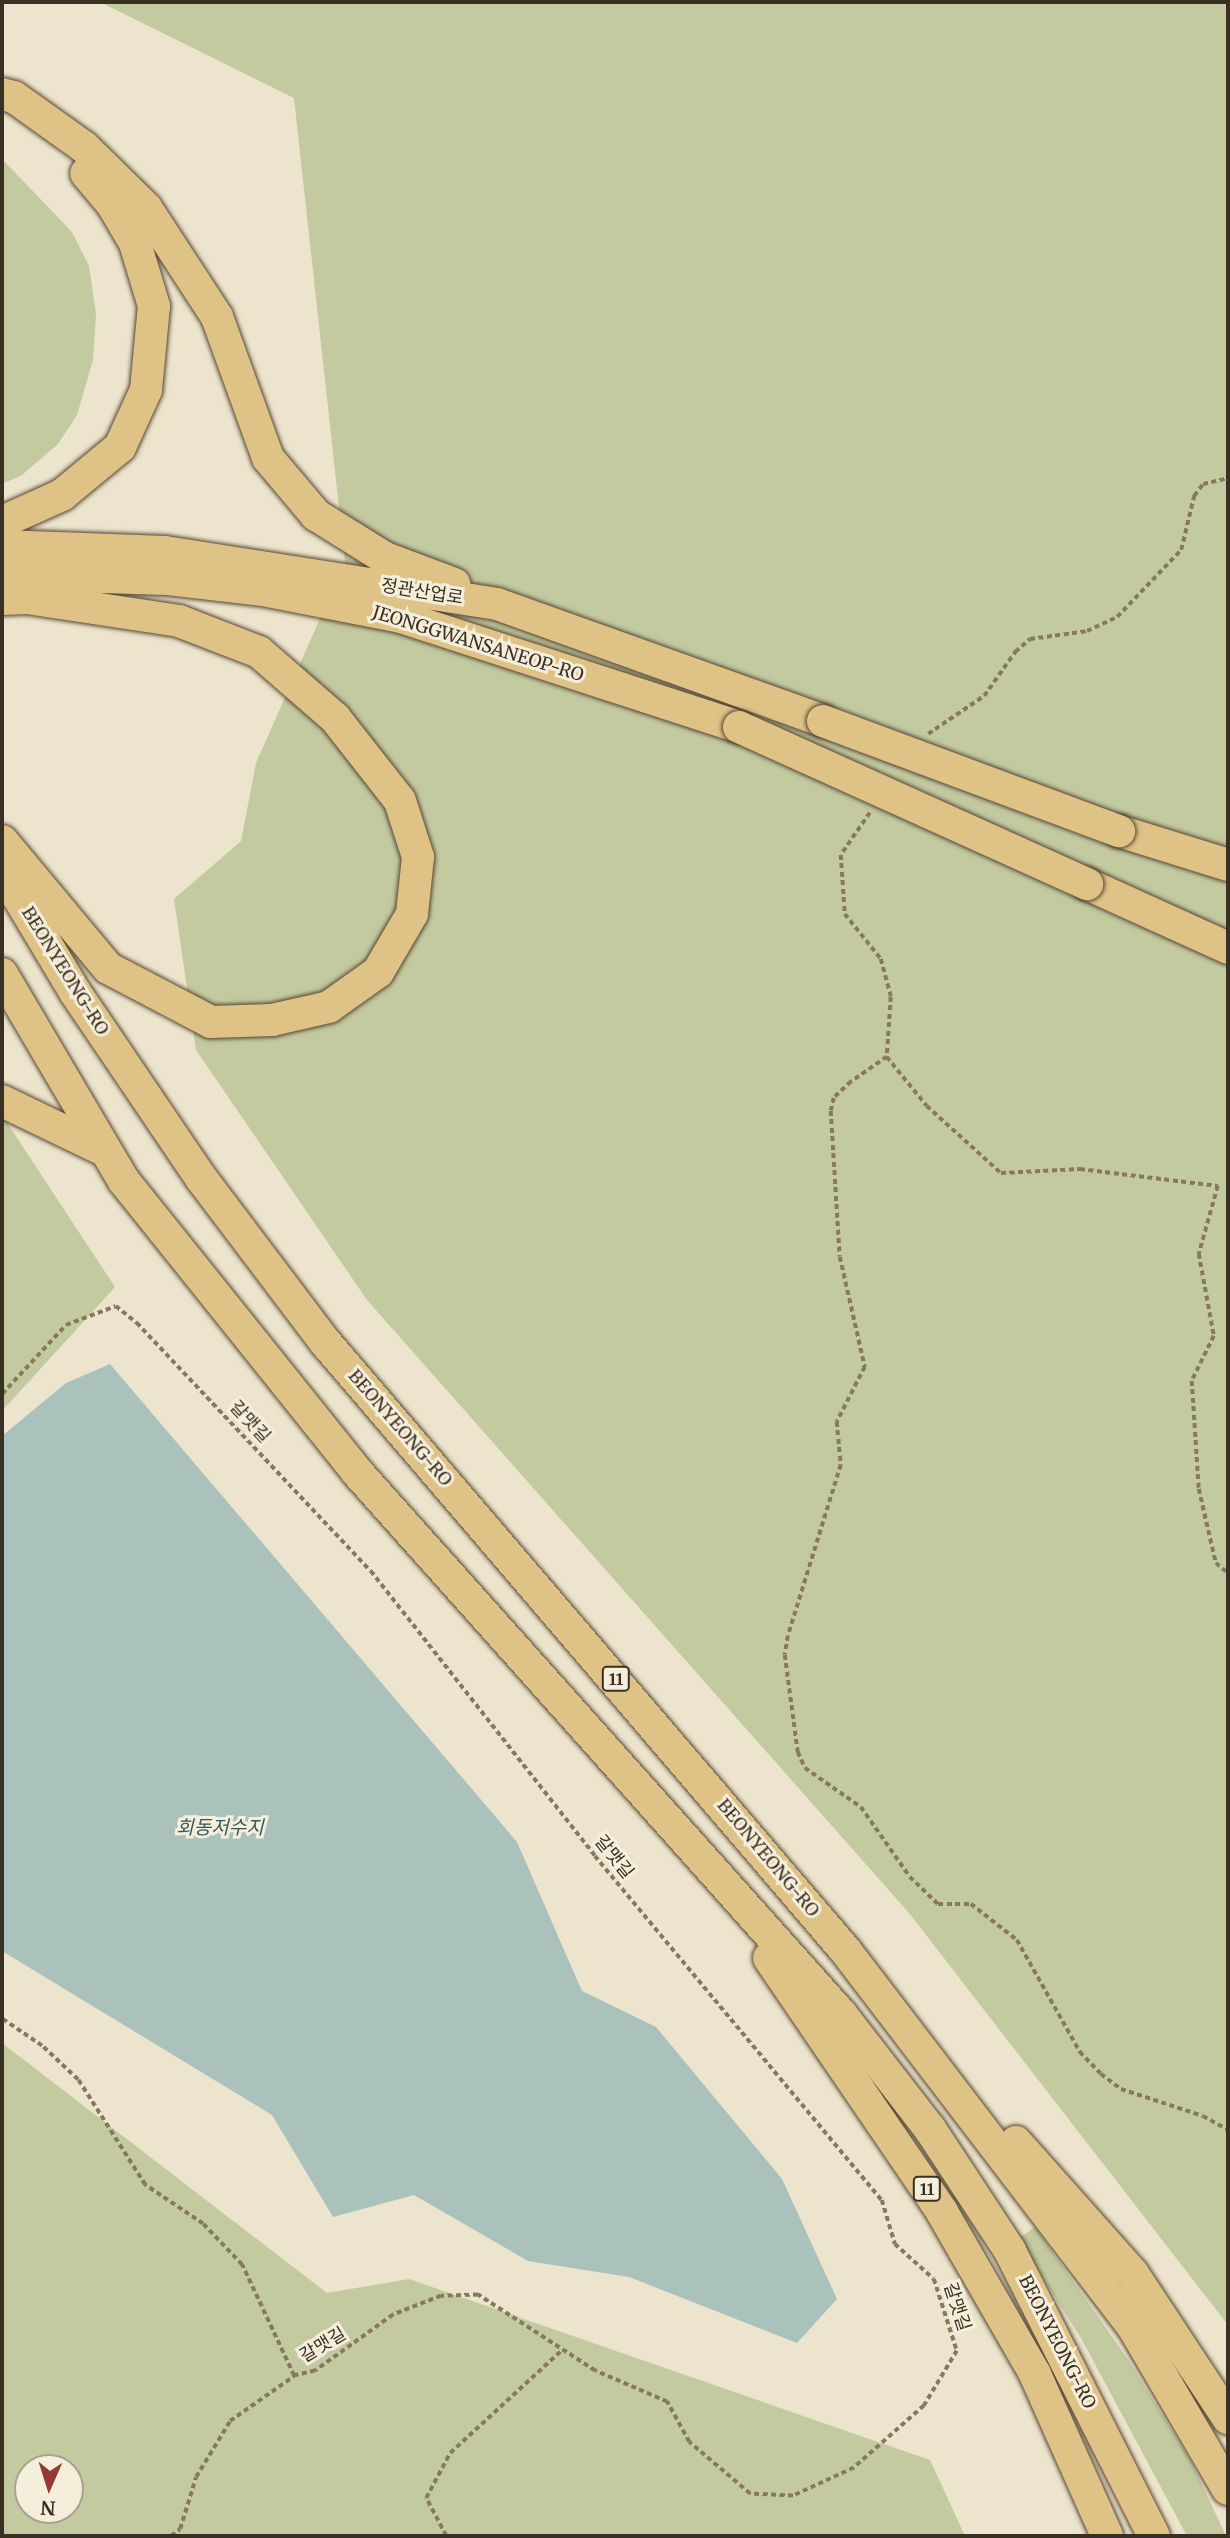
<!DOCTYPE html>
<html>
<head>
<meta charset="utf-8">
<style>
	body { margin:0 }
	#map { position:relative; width:1230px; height:2538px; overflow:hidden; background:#ece4cc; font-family:Merriweather,"Noto Sans KR",serif }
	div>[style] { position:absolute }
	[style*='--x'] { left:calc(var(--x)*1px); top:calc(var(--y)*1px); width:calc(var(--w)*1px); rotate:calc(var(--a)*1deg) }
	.green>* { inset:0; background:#c3caa0 }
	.water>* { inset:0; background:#abc1bc }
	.path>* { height:3.5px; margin-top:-1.75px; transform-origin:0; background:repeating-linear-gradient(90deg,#887860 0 5px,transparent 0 8.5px) }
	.roads { filter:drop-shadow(0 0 2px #574634) drop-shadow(0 0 2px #574634) }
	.trunk>* { height:32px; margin:-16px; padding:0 16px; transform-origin:16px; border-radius:16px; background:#dfc286 }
	.bridges { filter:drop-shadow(0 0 2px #574634) drop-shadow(0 0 2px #574634) }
	.trunk-bridge>* { height:32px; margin:-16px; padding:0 16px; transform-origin:16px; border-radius:16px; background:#dfc286 }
	span { translate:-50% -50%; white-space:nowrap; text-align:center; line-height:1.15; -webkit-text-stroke:6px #f4eedb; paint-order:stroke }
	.shield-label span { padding:2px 5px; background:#f4eedb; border:2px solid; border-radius:5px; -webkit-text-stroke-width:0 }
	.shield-label { font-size:16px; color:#3a2f23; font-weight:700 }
	.street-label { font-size:18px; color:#3a2f23 }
	.water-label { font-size:19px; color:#335958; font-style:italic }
	.frame { position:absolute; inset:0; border:4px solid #3a2f23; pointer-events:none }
	.north { position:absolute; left:14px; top:2454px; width:70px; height:70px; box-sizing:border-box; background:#f4eedb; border:2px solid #aaa291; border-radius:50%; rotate:183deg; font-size:19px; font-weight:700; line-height:28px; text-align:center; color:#3a2f23 }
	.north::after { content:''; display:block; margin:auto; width:24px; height:32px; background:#933a35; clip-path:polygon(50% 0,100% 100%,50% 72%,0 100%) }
</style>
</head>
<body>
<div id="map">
	<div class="green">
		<i style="clip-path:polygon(100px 2px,1228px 2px,1228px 2325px,909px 1913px,367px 1300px,196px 1050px,174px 899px,241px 841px,256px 763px,345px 562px,294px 98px)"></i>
		<i style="clip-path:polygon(2px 159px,72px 232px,89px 266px,96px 314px,93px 360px,77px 415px,58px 444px,22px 475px,2px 484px)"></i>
		<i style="clip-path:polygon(2px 1115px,115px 1287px,2px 1411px)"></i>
		<i style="clip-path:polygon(evenodd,2px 2043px,327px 2293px,409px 2279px,930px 2460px,965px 2536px,2px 2536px,2px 2043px,70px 2468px,70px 2510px,28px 2510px,28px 2468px,70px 2468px)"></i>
		<i style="clip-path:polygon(1035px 2227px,1127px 2358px,1191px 2461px,1226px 2536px,1187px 2536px,1081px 2338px,1018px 2239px)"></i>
	</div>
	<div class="water">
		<i style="clip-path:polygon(110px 1364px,517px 1842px,582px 1991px,656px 2027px,782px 2179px,837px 2299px,797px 2343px,629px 2277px,528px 2261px,414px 2195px,333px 2217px,272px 2115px,2px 1951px,2px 1436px,66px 1383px)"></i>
	</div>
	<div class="path">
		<i style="--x:928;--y:734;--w:68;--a:-34.2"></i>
		<i style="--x:984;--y:696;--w:54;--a:-54.8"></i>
		<i style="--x:1015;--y:652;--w:20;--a:-41"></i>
		<i style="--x:1030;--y:639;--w:58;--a:-8"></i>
		<i style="--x:1087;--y:631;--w:33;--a:-25"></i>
		<i style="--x:1117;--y:617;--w:93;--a:-46.3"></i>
		<i style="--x:1181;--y:550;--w:56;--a:-76.5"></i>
		<i style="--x:1194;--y:496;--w:15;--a:-53"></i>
		<i style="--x:1203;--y:484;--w:26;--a:-13"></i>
		<i style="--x:870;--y:813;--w:51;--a:124.6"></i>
		<i style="--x:841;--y:855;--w:59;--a:86.1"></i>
		<i style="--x:845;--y:914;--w:58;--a:51.3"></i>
		<i style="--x:881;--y:959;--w:39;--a:75"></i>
		<i style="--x:891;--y:997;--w:60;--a:93.8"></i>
		<i style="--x:887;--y:1057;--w:63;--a:50.8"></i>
		<i style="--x:927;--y:1106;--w:100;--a:42.2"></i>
		<i style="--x:1001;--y:1173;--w:79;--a:-2.9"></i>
		<i style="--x:1080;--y:1169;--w:139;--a:7"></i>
		<i style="--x:1218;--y:1186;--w:71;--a:105.6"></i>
		<i style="--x:1199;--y:1254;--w:83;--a:79.6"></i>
		<i style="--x:1214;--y:1336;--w:50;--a:116.1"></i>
		<i style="--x:1192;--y:1381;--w:108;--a:86.3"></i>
		<i style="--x:1199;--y:1489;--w:76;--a:77.1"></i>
		<i style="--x:1216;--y:1563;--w:16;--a:40"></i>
		<i style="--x:887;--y:1057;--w:44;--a:145.2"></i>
		<i style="--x:851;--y:1082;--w:23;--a:137"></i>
		<i style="--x:834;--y:1098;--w:13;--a:103"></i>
		<i style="--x:831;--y:1111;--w:146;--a:86.5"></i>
		<i style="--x:840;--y:1257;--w:113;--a:77.2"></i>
		<i style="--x:865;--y:1367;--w:62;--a:117"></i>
		<i style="--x:837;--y:1422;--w:43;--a:84.7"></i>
		<i style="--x:841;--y:1465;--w:179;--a:107.2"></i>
		<i style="--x:788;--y:1636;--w:19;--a:99"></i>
		<i style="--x:785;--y:1655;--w:98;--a:82.4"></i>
		<i style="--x:798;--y:1752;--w:17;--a:66"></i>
		<i style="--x:805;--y:1768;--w:68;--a:34.9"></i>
		<i style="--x:861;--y:1807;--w:85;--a:55"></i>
		<i style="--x:910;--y:1877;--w:39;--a:44"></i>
		<i style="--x:938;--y:1904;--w:33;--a:0"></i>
		<i style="--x:971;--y:1904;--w:58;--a:38"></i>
		<i style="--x:1017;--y:1940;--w:129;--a:60.6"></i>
		<i style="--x:1080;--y:2052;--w:30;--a:46"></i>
		<i style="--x:1101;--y:2074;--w:25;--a:37"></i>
		<i style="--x:1121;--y:2089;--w:86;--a:18.2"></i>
		<i style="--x:1203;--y:2116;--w:29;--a:29"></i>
		<i style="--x:2;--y:1394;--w:94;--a:-47.2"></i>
		<i style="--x:66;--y:1325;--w:53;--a:-20.8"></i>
		<i style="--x:116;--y:1306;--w:27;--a:39"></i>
		<i style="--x:137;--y:1323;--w:341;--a:46.7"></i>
		<i style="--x:371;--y:1571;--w:362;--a:51.8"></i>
		<i style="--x:595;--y:1856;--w:448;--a:50.2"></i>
		<i style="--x:882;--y:2200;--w:46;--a:73.5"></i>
		<i style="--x:895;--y:2244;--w:52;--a:41.9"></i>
		<i style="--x:934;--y:2279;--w:76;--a:72.3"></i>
		<i style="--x:957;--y:2351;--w:64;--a:121"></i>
		<i style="--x:924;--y:2406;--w:94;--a:138.5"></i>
		<i style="--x:854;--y:2468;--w:67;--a:155.3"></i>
		<i style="--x:793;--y:2496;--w:43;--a:-177.3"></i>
		<i style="--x:750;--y:2494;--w:80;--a:-139.6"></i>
		<i style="--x:689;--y:2442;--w:46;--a:-118.8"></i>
		<i style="--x:667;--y:2402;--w:78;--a:-156.7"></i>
		<i style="--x:595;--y:2371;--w:140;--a:-147"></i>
		<i style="--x:478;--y:2295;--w:37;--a:178"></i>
		<i style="--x:441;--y:2296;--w:52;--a:158.4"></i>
		<i style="--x:393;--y:2315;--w:96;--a:144.3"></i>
		<i style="--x:315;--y:2371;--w:22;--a:167"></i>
		<i style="--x:294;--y:2376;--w:123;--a:-115.1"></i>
		<i style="--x:242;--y:2265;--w:57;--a:-133.6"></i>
		<i style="--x:203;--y:2224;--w:70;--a:-146.1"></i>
		<i style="--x:145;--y:2185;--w:125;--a:-122.5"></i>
		<i style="--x:78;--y:2080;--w:50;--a:-136.6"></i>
		<i style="--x:42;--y:2046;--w:48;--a:-146"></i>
		<i style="--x:171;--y:2536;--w:11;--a:-38"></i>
		<i style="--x:180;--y:2529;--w:54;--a:-72.9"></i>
		<i style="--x:196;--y:2477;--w:66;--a:-58.7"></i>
		<i style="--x:230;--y:2421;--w:78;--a:-35.1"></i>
		<i style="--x:446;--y:2536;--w:43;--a:-117.8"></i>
		<i style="--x:426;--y:2498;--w:51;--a:-61.9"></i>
		<i style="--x:450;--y:2453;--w:151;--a:-42.6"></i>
	</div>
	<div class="roads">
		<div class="trunk">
			<i style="--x:2;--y:94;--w:12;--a:14"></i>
			<i style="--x:14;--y:97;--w:86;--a:35.5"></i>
			<i style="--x:84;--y:147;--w:87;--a:44.5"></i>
			<i style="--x:146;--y:208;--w:130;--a:56.9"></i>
			<i style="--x:217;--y:317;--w:150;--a:70.1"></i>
			<i style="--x:268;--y:458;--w:75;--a:49.9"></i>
			<i style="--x:316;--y:515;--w:81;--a:31.9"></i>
			<i style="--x:385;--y:558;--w:74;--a:20.6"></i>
			<i style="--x:2;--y:522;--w:66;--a:-24.2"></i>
			<i style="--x:62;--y:495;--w:75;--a:-39.6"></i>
			<i style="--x:120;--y:447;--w:63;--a:-65.5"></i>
			<i style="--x:146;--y:390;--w:84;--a:-84.6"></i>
			<i style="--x:154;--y:306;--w:66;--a:-106.8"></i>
			<i style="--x:135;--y:243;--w:45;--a:-120.5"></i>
			<i style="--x:112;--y:204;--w:40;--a:-130"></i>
			<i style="--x:2;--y:546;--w:163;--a:2.1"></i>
			<i style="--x:165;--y:552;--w:336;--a:8.9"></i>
			<i style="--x:497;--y:604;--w:346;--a:19.7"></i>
			<i style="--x:2;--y:574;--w:166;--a:1.7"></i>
			<i style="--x:168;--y:579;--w:96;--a:6.6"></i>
			<i style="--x:263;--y:590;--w:141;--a:11.1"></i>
			<i style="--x:401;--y:617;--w:355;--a:18"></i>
			<i style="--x:2;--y:599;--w:25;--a:-2"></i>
			<i style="--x:27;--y:598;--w:154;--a:8.6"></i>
			<i style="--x:179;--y:621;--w:86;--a:21.2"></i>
			<i style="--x:259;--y:652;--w:101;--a:41"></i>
			<i style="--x:335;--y:718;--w:105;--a:51.9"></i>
			<i style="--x:400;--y:801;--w:59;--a:72.2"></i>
			<i style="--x:418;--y:857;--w:57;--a:96"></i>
			<i style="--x:412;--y:914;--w:67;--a:120.4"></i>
			<i style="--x:378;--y:972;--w:60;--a:144.5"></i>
			<i style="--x:329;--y:1007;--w:58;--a:167.2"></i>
			<i style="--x:272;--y:1020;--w:61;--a:178.1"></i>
			<i style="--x:211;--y:1022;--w:116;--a:-152.3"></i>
			<i style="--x:108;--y:968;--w:165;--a:-129.8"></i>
			<i style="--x:1119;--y:831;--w:114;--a:17.3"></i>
			<i style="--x:2;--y:870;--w:142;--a:59.1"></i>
			<i style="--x:75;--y:992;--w:225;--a:55.9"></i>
			<i style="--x:201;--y:1178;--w:207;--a:52.9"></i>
			<i style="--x:326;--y:1343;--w:799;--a:49.47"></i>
			<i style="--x:845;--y:1950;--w:472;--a:52.6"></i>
			<i style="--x:1132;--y:2325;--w:190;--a:59.7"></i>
			<i style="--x:1087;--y:884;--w:155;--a:24.4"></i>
			<i style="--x:2;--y:974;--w:240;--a:59.5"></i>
			<i style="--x:124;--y:1181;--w:373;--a:51.3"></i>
			<i style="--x:357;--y:1472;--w:727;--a:48.24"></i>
			<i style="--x:841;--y:2014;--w:145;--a:52.3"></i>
			<i style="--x:930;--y:2129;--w:146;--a:56.7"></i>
			<i style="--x:1010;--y:2251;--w:319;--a:63.2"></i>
			<i style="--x:2;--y:1101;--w:115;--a:25.7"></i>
			<i style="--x:769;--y:1958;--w:307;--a:55.7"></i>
			<i style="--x:942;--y:2212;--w:187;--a:60.1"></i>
			<i style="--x:1035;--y:2374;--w:177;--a:66"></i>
			<i style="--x:1016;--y:2142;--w:176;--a:48.4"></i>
			<i style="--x:1133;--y:2274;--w:173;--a:56.6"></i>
		</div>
	</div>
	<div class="bridges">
		<div class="trunk-bridge">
			<i style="--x:823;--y:721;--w:316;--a:20.4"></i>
			<i style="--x:739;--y:727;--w:382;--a:24.3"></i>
		</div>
	</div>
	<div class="shield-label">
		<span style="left:616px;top:1679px">11</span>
		<span style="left:927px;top:2189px">11</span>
	</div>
	<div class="street-label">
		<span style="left:422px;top:592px;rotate:9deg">정관산업로</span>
		<span style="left:478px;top:644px;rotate:17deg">JEONGGWANSANEOP-RO</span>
		<span style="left:65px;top:971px;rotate:58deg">BEONYEONG-RO</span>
		<span style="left:250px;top:1422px;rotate:47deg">갈맷길</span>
		<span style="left:400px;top:1428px;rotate:49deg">BEONYEONG-RO</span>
		<span style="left:614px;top:1857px;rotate:51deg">갈맷길</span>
		<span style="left:768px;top:1858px;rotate:50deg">BEONYEONG-RO</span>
		<span style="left:957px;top:2307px;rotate:72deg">갈맷길</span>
		<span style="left:1057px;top:2342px;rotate:63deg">BEONYEONG-RO</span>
		<span style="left:323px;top:2345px;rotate:-31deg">갈맷길</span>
	</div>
	<div class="water-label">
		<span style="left:220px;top:1828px">회동저수지</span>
	</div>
	<div class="frame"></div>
	<div class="north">N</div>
</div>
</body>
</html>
